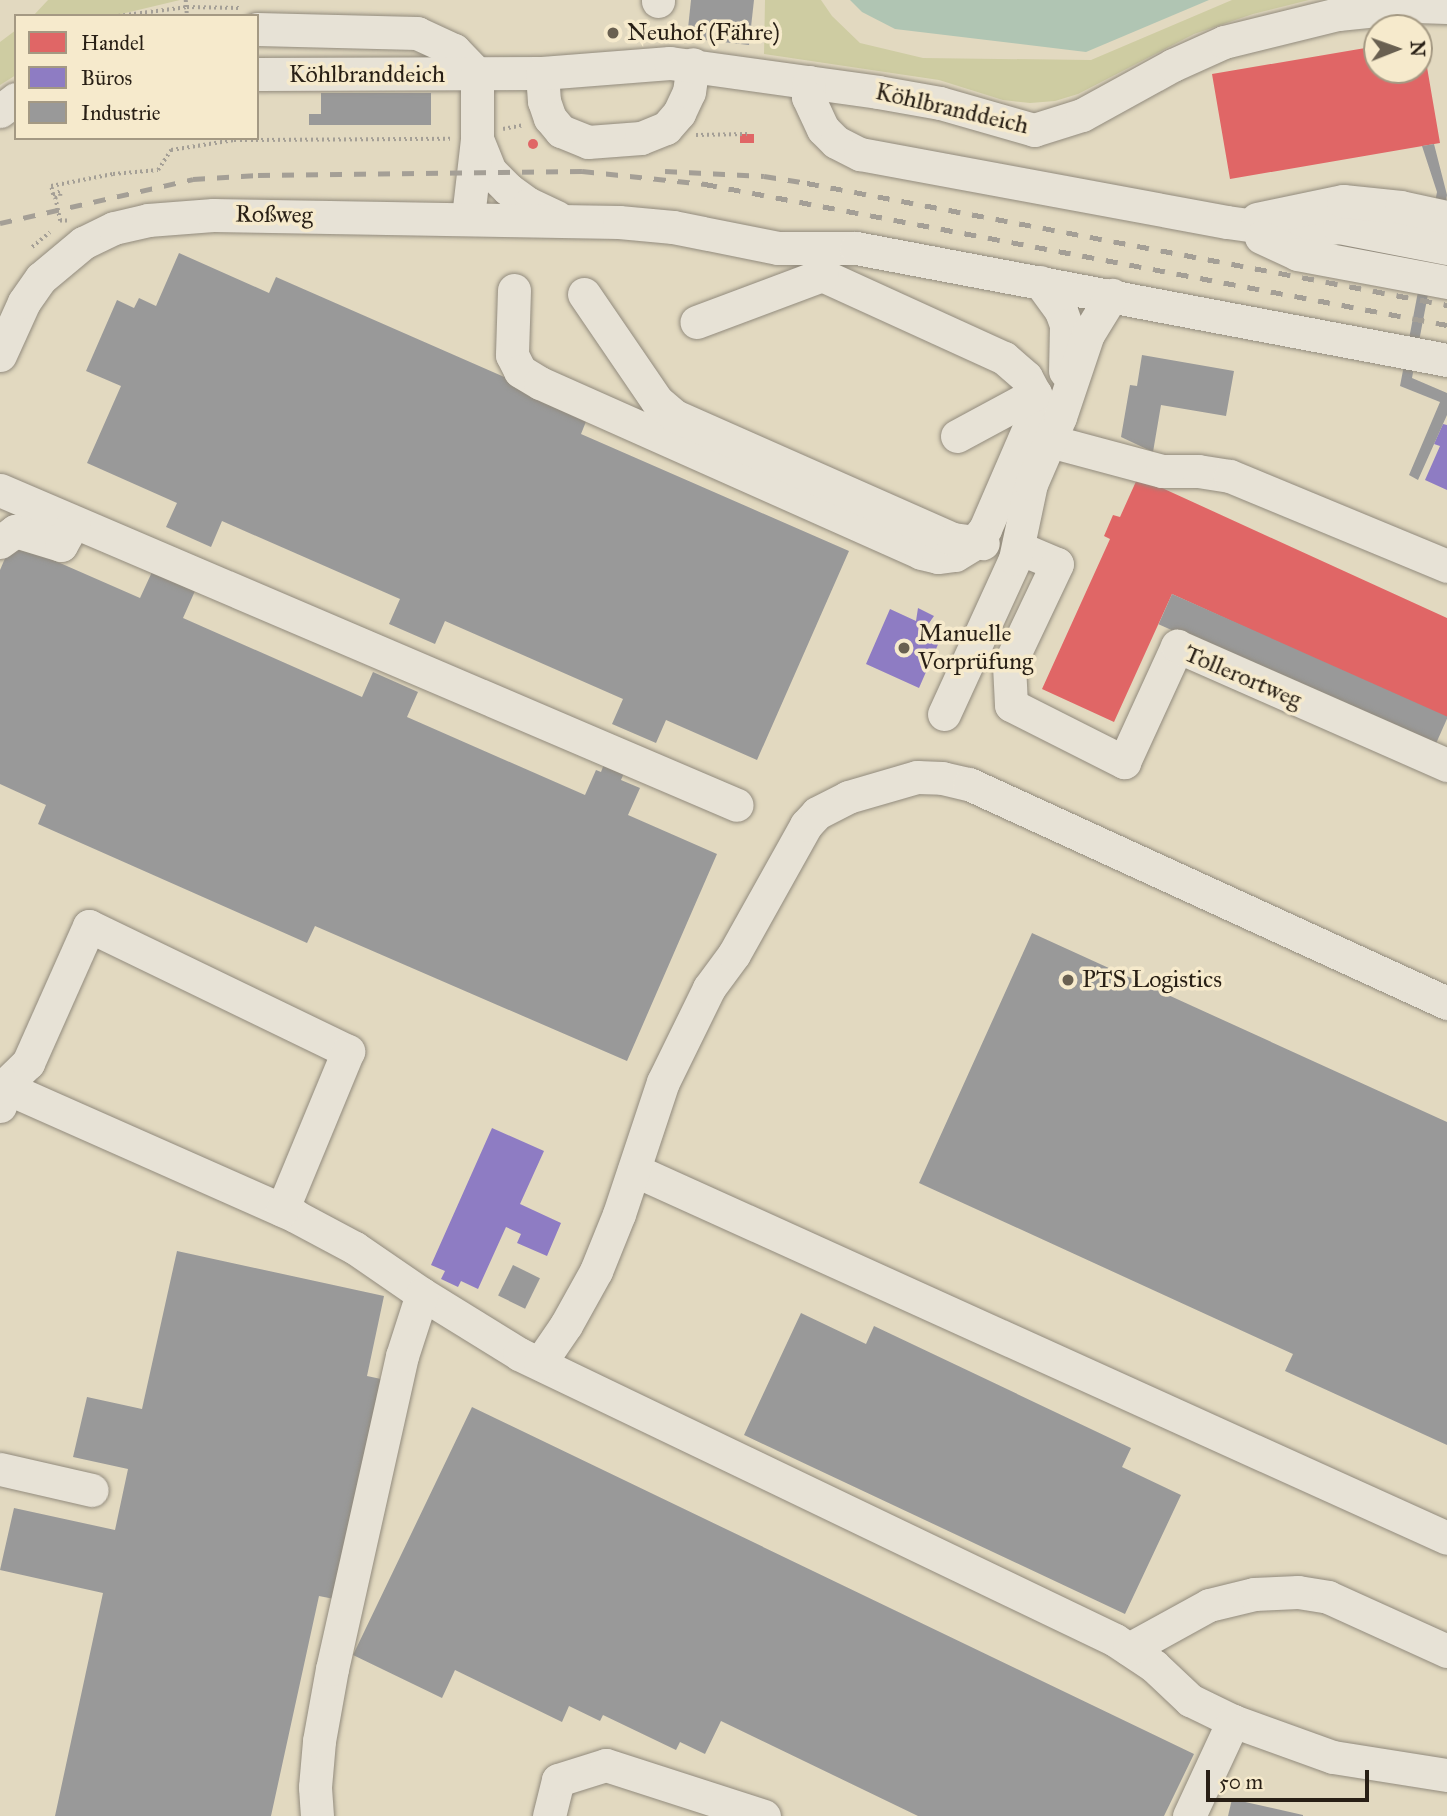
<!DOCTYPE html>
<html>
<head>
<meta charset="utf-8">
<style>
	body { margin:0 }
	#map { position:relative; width:1447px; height:1816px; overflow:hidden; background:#e2d9c0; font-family:"IM FELL Great Primer",serif }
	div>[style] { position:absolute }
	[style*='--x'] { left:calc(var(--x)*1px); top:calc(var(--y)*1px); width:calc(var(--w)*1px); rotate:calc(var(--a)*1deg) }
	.green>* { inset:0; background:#cecca2 }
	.water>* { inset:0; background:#b0c5b3 }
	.shops>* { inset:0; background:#e06666; transform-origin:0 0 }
	.round { border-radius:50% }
	.offices>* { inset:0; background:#8e7cc3 }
	.industry>* { inset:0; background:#999; transform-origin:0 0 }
	.path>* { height:3.5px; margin-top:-1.75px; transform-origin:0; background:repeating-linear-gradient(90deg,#a49f96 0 2px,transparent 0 5.5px) }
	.roads { filter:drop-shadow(0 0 2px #928b7d) drop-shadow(0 0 2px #928b7d) }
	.minor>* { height:33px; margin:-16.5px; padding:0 16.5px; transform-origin:16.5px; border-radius:16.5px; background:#e7e2d6 }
	.rail>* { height:5px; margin-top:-2.5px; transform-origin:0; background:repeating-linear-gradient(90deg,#a49f96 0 12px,transparent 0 24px) }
	.dots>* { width:19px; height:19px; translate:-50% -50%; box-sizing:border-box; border:4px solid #f6eacc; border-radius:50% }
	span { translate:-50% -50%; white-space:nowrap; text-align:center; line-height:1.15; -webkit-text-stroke:7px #f6eacc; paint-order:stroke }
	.poi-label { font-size:24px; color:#281f15 }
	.left { translate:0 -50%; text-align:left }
	.street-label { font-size:24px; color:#281f15 }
	.legend { position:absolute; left:14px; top:14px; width:245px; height:126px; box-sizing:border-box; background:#f6eacc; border:2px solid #a49983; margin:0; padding:9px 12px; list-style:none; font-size:21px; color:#281f15 }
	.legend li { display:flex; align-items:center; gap:14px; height:35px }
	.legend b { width:35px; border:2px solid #a49983 }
	.north { position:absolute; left:1363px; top:14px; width:70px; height:70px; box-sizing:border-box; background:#f6eacc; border:2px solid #a49983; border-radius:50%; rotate:89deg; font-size:19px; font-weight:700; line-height:28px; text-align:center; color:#281f15 }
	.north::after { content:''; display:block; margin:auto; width:24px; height:32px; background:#696051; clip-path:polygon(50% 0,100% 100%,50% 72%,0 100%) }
	.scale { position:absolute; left:1206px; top:1770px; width:163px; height:32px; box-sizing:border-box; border:4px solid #281f15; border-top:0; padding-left:9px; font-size:21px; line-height:24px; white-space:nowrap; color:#281f15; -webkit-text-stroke:5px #f6eacc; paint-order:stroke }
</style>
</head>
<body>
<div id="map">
	<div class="green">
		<i style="clip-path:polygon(48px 0,180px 0,113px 16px,33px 16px)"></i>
		<i style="clip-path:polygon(765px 0,821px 0,832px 16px,860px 43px,923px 58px,1091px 60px,1232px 0,1309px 0,1253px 14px,1194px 34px,1078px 94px,1055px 101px,1030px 103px,1003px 100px,939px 80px,764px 54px)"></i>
		<i style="clip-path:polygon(16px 30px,16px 75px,0 85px,0 42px)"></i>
	</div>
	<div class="water">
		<i style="clip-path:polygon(850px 0,1209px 0,1086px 52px,895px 29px,862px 12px)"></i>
	</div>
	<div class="shops">
		<i style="clip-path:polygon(1419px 38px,1422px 38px,1440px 143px,1230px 179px,1212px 74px,1377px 46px,1377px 70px,1419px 70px)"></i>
		<i style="left:740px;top:134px;width:14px;height:9px"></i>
		<i class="round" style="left:528px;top:139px;width:10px;height:10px"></i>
		<i style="clip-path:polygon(1138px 477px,1447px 618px,1447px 719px,1172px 594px,1114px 722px,1042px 689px,1110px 539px,1104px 536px,1113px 515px,1120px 517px)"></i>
	</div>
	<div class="offices">
		<i style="clip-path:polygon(1443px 424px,1447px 425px,1447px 490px,1425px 480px,1440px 446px,1434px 444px)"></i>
		<i style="clip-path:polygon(918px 608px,934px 616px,927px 626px,943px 633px,919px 688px,866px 664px,890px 609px,916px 621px)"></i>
		<i style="clip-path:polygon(492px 1128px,544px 1151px,520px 1204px,561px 1223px,547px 1256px,517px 1243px,521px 1234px,506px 1227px,478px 1289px,461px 1281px,458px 1287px,441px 1279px,445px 1271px,431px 1265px)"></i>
	</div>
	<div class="industry">
		<i style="clip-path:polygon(691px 0,754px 0,749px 45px,687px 38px)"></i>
		<i style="clip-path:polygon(321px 93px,431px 93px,431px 125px,309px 125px,309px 114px,321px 114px)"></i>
		<i style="clip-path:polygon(1434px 144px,1447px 195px,1412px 378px,1447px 393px,1447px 415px,1418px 480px,1409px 475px,1440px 402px,1400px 386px,1437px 192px,1422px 146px)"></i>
		<i style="clip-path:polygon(179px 253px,269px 293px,276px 277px,589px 414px,581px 434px,849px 551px,757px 760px,666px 720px,656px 743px,612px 724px,623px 699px,445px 621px,435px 644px,389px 624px,400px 599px,222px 521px,211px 547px,166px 527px,177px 503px,87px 463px,121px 386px,86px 371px,117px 300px,134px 308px,139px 298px,156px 306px)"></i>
		<i style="clip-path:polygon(1142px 355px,1234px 371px,1226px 416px,1161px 405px,1153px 452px,1121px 437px,1130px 385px,1137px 386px)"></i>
		<i style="clip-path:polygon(12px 542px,140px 598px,152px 572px,195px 591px,183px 618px,362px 697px,373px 672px,418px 692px,407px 717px,585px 795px,596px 770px,601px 772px,604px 764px,624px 773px,621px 780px,640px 788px,628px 815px,717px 854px,627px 1061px,315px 926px,307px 943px,38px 824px,46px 805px,0 784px,0 570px)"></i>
		<i style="left:1172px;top:594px;width:302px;height:33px;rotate:24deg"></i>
		<i style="clip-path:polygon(1032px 933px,1447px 1122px,1447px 1445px,1285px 1371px,1293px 1354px,919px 1183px)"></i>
		<i style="clip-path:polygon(177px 1251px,384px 1296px,367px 1376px,381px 1379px,334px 1599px,319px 1596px,271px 1816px,55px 1816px,103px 1593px,0 1570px,14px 1508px,115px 1530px,128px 1469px,73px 1457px,87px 1397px,142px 1409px)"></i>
		<i style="left:513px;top:1265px;width:30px;height:34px;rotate:26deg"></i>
		<i style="clip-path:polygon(801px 1313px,866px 1344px,874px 1326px,1131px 1448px,1122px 1467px,1181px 1495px,1125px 1614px,744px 1435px)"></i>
		<i style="clip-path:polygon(472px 1407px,1194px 1754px,1164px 1816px,918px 1816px,721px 1721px,705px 1754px,680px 1742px,676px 1750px,603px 1715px,600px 1721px,569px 1706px,562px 1722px,455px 1670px,442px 1698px,353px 1655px)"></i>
		<i style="clip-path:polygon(1232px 1799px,1303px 1815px,1303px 1816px,1228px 1816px)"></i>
	</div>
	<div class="path">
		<i style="--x:186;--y:0;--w:16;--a:86"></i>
		<i style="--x:118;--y:16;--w:70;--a:-7.4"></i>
		<i style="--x:187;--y:7;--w:53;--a:1.1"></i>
		<i style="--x:503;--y:129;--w:20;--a:-11"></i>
		<i style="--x:696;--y:135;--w:51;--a:-1.1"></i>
		<i style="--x:67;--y:221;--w:7;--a:180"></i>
		<i style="--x:60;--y:221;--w:24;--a:-102"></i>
		<i style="--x:55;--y:198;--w:5;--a:-22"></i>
		<i style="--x:60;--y:196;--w:4;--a:-90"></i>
		<i style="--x:60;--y:192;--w:8;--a:157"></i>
		<i style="--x:53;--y:195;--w:9;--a:-103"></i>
		<i style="--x:51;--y:186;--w:63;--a:-11"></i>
		<i style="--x:113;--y:174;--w:45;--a:-5.1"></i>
		<i style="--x:158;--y:170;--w:24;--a:-57"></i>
		<i style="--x:171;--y:150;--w:64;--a:-9"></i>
		<i style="--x:234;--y:140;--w:216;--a:-0.3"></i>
		<i style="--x:32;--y:247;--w:23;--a:-40"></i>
	</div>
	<div class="roads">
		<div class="minor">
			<i style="--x:658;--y:0;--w:1;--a:90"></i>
			<i style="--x:257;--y:29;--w:160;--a:1.4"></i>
			<i style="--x:417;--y:33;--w:41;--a:24.7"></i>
			<i style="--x:454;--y:50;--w:33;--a:46"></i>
			<i style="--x:542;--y:73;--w:28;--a:86"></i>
			<i style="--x:544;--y:101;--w:18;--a:71"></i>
			<i style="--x:550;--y:118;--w:17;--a:50"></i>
			<i style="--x:561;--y:131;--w:29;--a:22"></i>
			<i style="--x:588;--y:142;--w:53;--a:-4.3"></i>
			<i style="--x:641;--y:138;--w:27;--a:-22"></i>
			<i style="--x:666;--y:128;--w:20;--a:-49"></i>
			<i style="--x:679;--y:113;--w:23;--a:-65"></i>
			<i style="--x:689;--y:92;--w:28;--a:-82"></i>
			<i style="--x:257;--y:74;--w:285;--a:-0.2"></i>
			<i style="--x:542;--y:73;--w:128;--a:-4.5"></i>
			<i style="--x:670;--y:63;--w:210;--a:7.9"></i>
			<i style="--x:878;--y:92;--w:63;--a:10.1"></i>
			<i style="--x:940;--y:103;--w:98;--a:16"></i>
			<i style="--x:1034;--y:130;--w:50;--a:-17.4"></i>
			<i style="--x:1082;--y:115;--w:104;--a:-28.8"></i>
			<i style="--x:1173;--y:65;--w:56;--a:-24.3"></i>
			<i style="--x:1224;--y:42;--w:117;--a:-13.8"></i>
			<i style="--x:1338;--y:14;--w:78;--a:-5.9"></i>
			<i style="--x:1416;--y:6;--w:31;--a:2"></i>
			<i style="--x:809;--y:82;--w:15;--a:94"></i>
			<i style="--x:808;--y:97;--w:35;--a:65"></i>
			<i style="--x:823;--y:129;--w:18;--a:45"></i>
			<i style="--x:836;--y:142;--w:27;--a:27"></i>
			<i style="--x:860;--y:154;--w:373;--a:10.5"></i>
			<i style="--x:1227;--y:222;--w:73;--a:7.9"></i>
			<i style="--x:1299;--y:232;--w:40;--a:-7.1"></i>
			<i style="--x:1339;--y:227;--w:110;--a:11"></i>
			<i style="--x:0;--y:111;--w:20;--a:-37"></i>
			<i style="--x:477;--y:139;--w:35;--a:68"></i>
			<i style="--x:490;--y:171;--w:25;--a:45"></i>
			<i style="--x:508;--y:189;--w:26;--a:36"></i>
			<i style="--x:529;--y:204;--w:31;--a:25"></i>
			<i style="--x:468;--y:217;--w:79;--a:-83.4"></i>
			<i style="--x:477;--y:139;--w:65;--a:-90"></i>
			<i style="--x:1257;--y:219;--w:88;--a:-11.8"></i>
			<i style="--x:1343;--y:201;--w:58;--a:5.9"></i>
			<i style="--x:1401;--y:207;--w:47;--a:12.3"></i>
			<i style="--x:1261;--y:237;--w:40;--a:25"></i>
			<i style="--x:1297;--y:254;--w:153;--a:10.6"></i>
			<i style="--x:1040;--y:282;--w:36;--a:54"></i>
			<i style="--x:1061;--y:311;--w:15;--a:70"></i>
			<i style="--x:1066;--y:325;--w:46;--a:91.2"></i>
			<i style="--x:514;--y:290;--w:65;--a:91.8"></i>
			<i style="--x:512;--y:355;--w:18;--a:63"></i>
			<i style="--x:520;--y:371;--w:23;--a:31"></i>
			<i style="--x:540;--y:383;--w:417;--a:24"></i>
			<i style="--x:921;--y:553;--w:17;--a:13"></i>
			<i style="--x:938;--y:557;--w:17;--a:-7"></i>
			<i style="--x:955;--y:555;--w:21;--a:-31"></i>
			<i style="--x:973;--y:544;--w:19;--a:-51"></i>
			<i style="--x:985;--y:529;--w:129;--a:-66.6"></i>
			<i style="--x:1036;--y:411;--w:17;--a:-93"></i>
			<i style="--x:1035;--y:394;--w:19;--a:-118"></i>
			<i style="--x:1026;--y:377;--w:29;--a:-139"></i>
			<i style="--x:1004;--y:358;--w:200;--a:-155.5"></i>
			<i style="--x:822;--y:275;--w:134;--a:159.5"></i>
			<i style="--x:584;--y:294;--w:130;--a:55.7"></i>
			<i style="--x:657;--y:401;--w:23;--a:40"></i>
			<i style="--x:675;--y:416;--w:304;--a:23.9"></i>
			<i style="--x:953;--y:539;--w:30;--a:8"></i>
			<i style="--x:0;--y:355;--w:58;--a:-65.6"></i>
			<i style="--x:24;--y:302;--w:29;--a:-55"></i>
			<i style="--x:41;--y:278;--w:55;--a:-39.8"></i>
			<i style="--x:83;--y:243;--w:34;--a:-26"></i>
			<i style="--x:114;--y:228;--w:35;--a:-13"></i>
			<i style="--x:148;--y:220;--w:65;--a:-4.4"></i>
			<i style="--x:213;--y:215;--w:406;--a:1"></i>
			<i style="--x:619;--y:222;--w:54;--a:5.3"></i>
			<i style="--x:673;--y:227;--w:107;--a:11.3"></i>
			<i style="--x:778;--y:248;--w:78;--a:0"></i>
			<i style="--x:856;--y:248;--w:602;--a:10.73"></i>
			<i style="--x:957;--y:436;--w:89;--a:-28.3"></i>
			<i style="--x:1050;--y:441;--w:116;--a:15"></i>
			<i style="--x:1162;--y:471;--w:36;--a:0"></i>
			<i style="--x:1198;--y:471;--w:32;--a:9"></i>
			<i style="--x:1230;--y:476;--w:235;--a:22.5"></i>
			<i style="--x:0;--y:490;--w:801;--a:23.14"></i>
			<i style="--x:0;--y:542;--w:19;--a:-36"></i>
			<i style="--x:15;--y:531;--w:48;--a:16.9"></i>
			<i style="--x:61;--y:545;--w:26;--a:-61"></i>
			<i style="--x:1019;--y:548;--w:41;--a:22.8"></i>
			<i style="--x:1057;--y:564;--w:112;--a:115.4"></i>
			<i style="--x:1009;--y:665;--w:40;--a:87.1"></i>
			<i style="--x:1011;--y:705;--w:127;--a:26.8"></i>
			<i style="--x:1124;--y:762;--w:128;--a:-65.4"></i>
			<i style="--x:1177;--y:646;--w:295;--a:23.8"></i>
			<i style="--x:944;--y:714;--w:170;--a:-65.4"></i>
			<i style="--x:1015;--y:559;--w:77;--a:-78"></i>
			<i style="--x:1031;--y:484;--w:73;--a:-66.6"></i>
			<i style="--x:1060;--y:417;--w:88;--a:-71.4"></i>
			<i style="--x:1088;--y:334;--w:46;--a:-58.4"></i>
			<i style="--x:0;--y:1085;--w:323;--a:23.9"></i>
			<i style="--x:295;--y:1216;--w:68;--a:28.1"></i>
			<i style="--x:355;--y:1248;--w:81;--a:34.5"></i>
			<i style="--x:422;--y:1294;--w:114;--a:31.7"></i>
			<i style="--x:519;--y:1354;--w:661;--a:25.63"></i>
			<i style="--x:1115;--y:1640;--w:47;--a:33.7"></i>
			<i style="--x:1154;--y:1666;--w:50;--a:43.4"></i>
			<i style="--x:1190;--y:1700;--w:48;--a:26"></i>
			<i style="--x:1233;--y:1721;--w:106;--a:19.8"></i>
			<i style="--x:1333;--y:1757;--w:115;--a:9"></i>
			<i style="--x:0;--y:1106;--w:19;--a:-81"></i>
			<i style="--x:3;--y:1087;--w:35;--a:-44"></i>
			<i style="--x:28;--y:1063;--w:150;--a:-66"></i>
			<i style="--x:89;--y:926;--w:288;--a:25.8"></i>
			<i style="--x:348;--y:1051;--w:172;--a:112.5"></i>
			<i style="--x:634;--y:1170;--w:892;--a:24.35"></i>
			<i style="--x:540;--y:1363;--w:46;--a:-55.6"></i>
			<i style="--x:566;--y:1325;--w:62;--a:-60.9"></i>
			<i style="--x:596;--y:1271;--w:61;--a:-68"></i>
			<i style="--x:619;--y:1214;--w:139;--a:-71.6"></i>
			<i style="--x:663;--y:1082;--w:105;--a:-63.9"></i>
			<i style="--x:709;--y:988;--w:42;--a:-53.7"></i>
			<i style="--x:734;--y:954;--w:148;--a:-60.8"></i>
			<i style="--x:806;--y:825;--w:16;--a:-47"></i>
			<i style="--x:817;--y:813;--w:35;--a:-27"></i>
			<i style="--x:848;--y:797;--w:72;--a:-16.2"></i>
			<i style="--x:917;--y:777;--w:25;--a:2"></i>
			<i style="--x:942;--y:778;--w:28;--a:13"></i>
			<i style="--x:969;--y:784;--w:526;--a:24.62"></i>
			<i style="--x:0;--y:1469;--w:94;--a:12.9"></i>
			<i style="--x:1129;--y:1649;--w:91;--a:-28.8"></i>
			<i style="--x:1209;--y:1605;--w:46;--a:-13.7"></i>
			<i style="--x:1254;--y:1594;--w:44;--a:-2.6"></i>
			<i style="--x:1298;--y:1592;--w:30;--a:9"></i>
			<i style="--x:1328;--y:1597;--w:131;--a:24.4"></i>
			<i style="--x:317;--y:1816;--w:29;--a:-94"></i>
			<i style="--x:315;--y:1787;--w:46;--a:-85"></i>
			<i style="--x:319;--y:1741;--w:73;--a:-79.8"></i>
			<i style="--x:332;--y:1669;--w:321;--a:-77.4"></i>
			<i style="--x:402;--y:1356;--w:65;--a:-72.1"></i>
			<i style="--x:549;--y:1816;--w:37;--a:-76"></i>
			<i style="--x:558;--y:1780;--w:50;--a:-17.4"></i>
			<i style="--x:606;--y:1765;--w:166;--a:17.9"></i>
			<i style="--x:1189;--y:1816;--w:105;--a:-65.1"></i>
		</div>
	</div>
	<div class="rail">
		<i style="--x:665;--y:171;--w:99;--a:2.9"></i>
		<i style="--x:764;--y:176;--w:44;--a:9.2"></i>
		<i style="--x:807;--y:183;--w:652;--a:10.79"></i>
		<i style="--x:0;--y:223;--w:198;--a:-12.8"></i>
		<i style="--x:193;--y:179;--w:65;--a:-3.5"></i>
		<i style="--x:258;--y:175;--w:324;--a:-0.7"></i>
		<i style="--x:582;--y:171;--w:124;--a:6"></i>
		<i style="--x:705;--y:184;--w:755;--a:10.76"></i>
	</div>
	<div class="dots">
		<i style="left:613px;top:33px;background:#696051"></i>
		<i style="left:904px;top:648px;background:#696051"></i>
		<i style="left:1068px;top:980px;background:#696051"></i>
	</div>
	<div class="poi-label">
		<span class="left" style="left:627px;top:33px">Neuhof (Fähre)</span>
		<span class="left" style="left:918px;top:648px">Manuelle<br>Vorprüfung</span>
		<span class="left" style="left:1082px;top:980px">PTS Logistics</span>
	</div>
	<div class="street-label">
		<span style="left:367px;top:75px">Köhlbranddeich</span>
		<span style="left:952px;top:109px;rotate:13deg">Köhlbranddeich</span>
		<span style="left:274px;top:215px;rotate:1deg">Roßweg</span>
		<span style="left:1243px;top:677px;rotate:23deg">Tollerortweg</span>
	</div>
	<ul class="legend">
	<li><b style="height:19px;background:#e06666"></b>Handel</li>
	<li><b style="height:19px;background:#8e7cc3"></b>Büros</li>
	<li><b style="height:19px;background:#999"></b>Industrie</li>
	</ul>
	<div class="north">N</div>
	<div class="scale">50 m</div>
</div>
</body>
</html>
